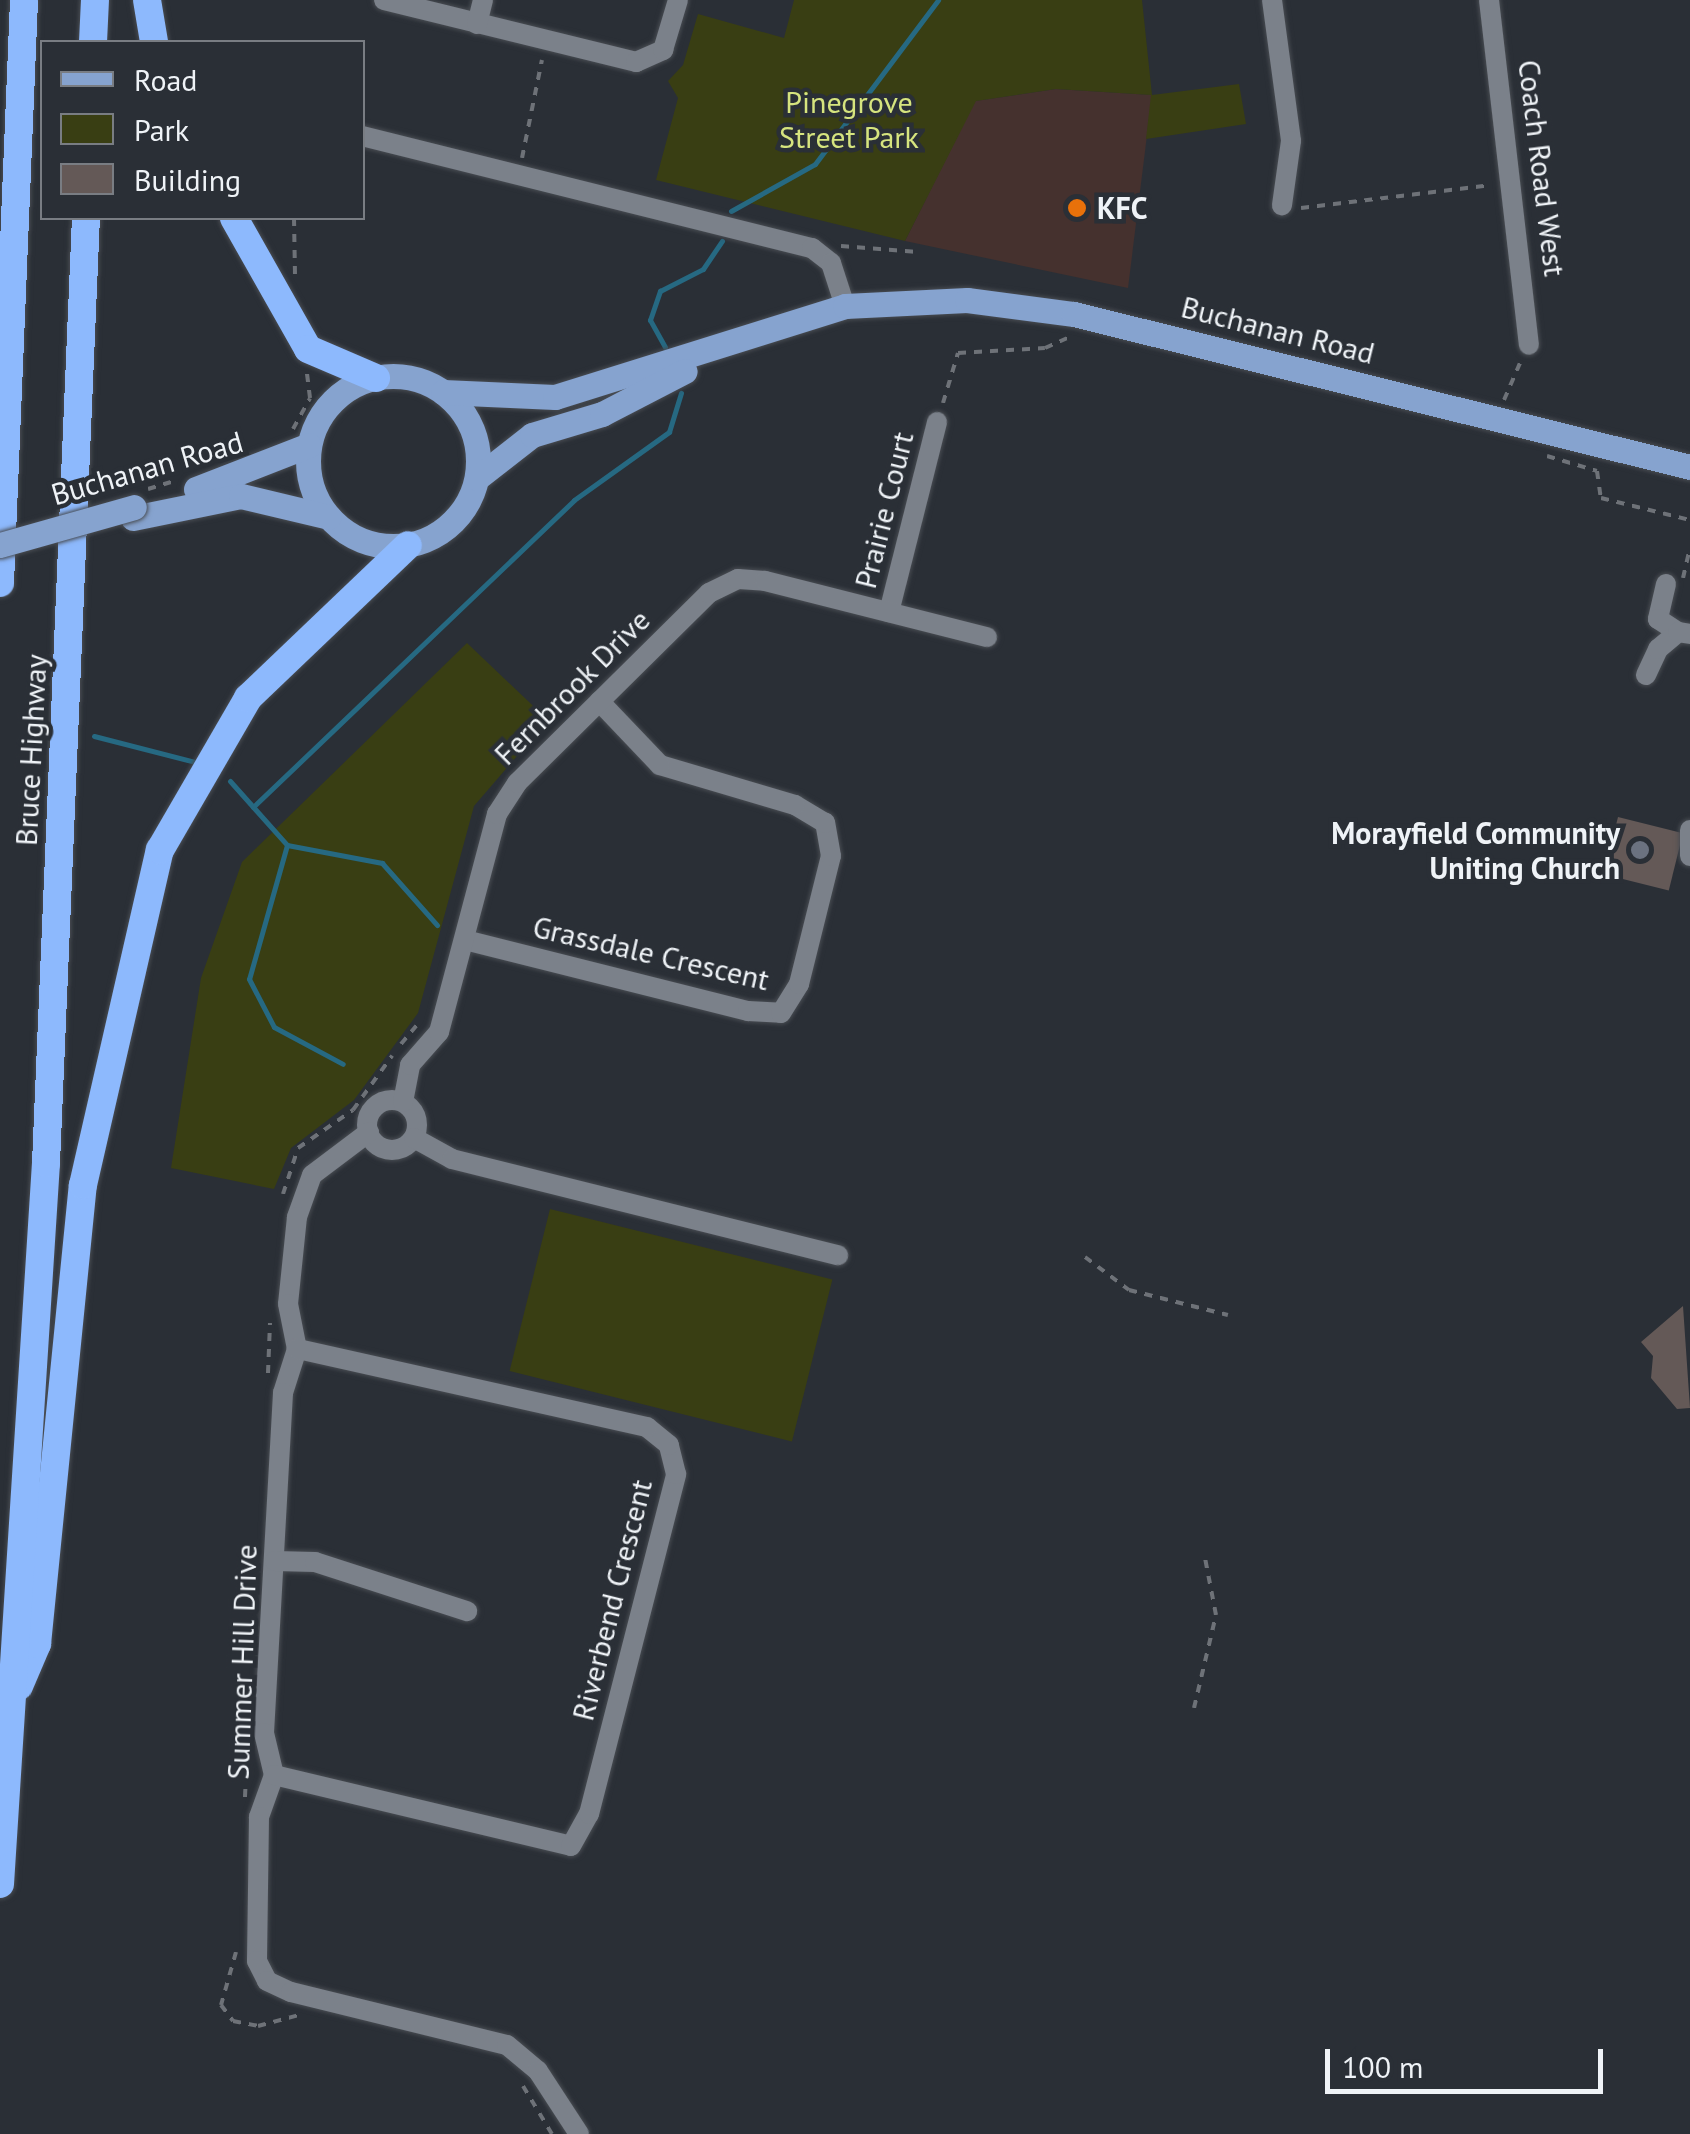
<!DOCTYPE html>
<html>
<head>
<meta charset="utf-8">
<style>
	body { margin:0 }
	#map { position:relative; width:1690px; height:2134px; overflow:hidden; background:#2a2f36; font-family:"PT Sans",sans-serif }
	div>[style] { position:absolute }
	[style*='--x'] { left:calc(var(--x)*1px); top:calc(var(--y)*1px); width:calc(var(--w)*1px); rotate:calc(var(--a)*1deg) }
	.commercial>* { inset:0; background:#45312e }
	.green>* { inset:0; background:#393e13; transform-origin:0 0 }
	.stream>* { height:5px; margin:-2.5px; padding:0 2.5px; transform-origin:2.5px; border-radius:2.5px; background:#266982 }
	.building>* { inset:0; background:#645957; transform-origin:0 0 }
	.path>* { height:4px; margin-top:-2px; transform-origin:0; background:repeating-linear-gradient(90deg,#6e7278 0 8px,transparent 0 16px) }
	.roads { filter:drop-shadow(0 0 2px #484c52) drop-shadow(0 0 2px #484c52) }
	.minor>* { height:20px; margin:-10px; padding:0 10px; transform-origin:10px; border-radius:10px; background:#7b818a }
	.minor>.ring { margin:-10px; padding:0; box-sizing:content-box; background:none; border:20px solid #7b818a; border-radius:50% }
	.major>* { height:25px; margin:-12.5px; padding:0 12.5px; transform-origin:12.5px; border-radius:12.5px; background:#86a3cf }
	.major>.ring { margin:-12.5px; padding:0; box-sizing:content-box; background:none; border:25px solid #86a3cf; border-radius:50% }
	.highway>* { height:28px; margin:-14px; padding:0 14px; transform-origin:14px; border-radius:14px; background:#8db9fd }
	.bridges { filter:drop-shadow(0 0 2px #484c52) drop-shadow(0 0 2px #484c52) }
	.major-bridge>* { height:25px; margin:-12.5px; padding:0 12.5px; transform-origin:12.5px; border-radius:12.5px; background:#86a3cf }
	.dots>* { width:28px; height:28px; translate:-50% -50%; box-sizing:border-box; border:5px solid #2a2f36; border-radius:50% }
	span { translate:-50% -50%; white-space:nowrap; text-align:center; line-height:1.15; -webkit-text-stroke:9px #2a2f36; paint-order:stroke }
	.park-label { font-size:30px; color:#d6e47e }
	.street-label { font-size:30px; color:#eff3f7 }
	.poi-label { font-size:30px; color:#eff3f7; font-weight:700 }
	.left { translate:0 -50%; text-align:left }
	.right { translate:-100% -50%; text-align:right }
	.legend { position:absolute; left:40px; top:40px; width:325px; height:180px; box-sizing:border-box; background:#2a2f36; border:2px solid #797d83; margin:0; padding:12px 18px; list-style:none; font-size:30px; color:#eff3f7 }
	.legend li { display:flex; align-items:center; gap:20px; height:50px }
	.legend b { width:50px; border:2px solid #797d83 }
	.scale { position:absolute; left:1325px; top:2049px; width:278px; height:45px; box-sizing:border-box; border:5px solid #eff3f7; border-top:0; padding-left:12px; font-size:30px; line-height:35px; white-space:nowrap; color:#eff3f7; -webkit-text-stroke:8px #2a2f36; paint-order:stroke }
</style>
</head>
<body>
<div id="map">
	<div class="commercial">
		<i style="clip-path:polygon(1056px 89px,1152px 95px,1128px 288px,905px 241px,975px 101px)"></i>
	</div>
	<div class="green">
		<i style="clip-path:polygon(794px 0,1142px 0,1152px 95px,1239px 84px,1246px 124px,1146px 139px,1151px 95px,1056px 89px,976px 101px,905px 241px,656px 180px,678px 98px,668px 81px,683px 65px,698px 14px,784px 38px)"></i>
		<i style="clip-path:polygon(467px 643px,548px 720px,474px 806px,418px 1013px,354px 1100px,291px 1148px,274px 1189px,171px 1168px,201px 978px,242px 862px)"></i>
		<i style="left:550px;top:1209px;width:291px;height:167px;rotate:14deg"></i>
	</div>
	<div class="stream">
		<i style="--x:731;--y:211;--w:96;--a:-29.2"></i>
		<i style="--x:815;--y:164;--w:205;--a:-53.1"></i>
		<i style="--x:665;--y:347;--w:31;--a:-119"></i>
		<i style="--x:650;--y:320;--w:31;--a:-71"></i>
		<i style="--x:660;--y:291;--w:48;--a:-27.1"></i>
		<i style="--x:703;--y:269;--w:34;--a:-56"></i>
		<i style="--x:94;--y:736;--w:104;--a:14.4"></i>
		<i style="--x:230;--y:781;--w:86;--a:48.3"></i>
		<i style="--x:287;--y:845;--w:97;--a:10.7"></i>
		<i style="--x:382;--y:863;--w:83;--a:48.4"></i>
		<i style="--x:253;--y:807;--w:444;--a:-43.7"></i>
		<i style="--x:574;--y:500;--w:117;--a:-35.6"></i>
		<i style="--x:669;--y:432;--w:41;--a:-72.9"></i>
		<i style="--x:287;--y:845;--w:139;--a:105.8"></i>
		<i style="--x:249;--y:979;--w:54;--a:62.5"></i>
		<i style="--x:274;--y:1027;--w:78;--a:28.2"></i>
	</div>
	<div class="building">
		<i style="left:1618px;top:817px;width:67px;height:59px;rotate:14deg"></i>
		<i style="clip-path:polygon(1683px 1306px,1690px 1408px,1677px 1409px,1651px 1378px,1653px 1356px,1641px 1342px)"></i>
	</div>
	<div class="path">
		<i style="--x:522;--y:158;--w:100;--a:-78.5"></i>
		<i style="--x:1301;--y:208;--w:190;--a:-6.9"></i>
		<i style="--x:294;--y:218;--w:60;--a:89"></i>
		<i style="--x:841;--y:246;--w:77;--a:4.5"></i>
		<i style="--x:1504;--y:400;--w:40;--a:-66.6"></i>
		<i style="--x:943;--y:403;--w:52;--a:-73.3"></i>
		<i style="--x:958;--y:353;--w:87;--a:-3.3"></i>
		<i style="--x:1045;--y:348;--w:30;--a:-24"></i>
		<i style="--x:293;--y:429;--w:35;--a:-61"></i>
		<i style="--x:310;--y:398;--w:25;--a:-97"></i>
		<i style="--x:1547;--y:456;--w:52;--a:16.7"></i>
		<i style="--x:1597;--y:471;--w:27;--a:82"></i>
		<i style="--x:1601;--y:498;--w:92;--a:13.9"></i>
		<i style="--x:148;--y:489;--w:30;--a:-17"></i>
		<i style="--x:1683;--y:578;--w:31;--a:-77"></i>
		<i style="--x:401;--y:1044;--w:30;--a:-50"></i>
		<i style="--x:283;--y:1194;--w:48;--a:-71.9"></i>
		<i style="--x:298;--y:1148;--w:67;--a:-34.6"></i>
		<i style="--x:353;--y:1110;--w:67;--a:-54.2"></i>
		<i style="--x:1085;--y:1257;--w:55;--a:36.9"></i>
		<i style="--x:1129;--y:1290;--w:102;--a:14.2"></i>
		<i style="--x:268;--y:1373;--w:50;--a:-87.7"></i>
		<i style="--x:1194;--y:1708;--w:96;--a:-76.7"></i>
		<i style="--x:1216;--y:1615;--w:58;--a:-100.9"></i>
		<i style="--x:245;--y:1797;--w:45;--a:-87.5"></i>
		<i style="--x:236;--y:1952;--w:55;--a:105.8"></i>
		<i style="--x:221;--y:2005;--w:20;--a:53"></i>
		<i style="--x:233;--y:2021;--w:25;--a:11"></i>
		<i style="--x:258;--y:2026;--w:42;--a:-15"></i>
		<i style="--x:523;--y:2086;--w:56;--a:58.9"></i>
	</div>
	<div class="roads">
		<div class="minor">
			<i style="--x:384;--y:0;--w:260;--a:13.8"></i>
			<i style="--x:636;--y:62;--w:30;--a:-24"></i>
			<i style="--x:663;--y:50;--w:52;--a:-73.3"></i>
			<i style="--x:1272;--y:0;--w:142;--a:82.3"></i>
			<i style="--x:1291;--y:141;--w:65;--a:98"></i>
			<i style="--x:1489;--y:0;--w:347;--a:83.4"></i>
			<i style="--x:477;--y:24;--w:25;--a:-76"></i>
			<i style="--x:362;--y:136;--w:464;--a:14"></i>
			<i style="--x:812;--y:248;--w:24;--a:38"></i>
			<i style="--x:831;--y:263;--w:45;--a:72"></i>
			<i style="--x:1666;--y:584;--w:36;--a:103"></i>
			<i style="--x:1658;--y:619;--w:24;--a:33"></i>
			<i style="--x:889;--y:612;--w:196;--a:-75.8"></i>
			<i style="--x:1646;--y:675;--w:29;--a:-65"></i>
			<i style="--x:1658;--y:649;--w:26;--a:-40"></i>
			<i style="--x:1678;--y:632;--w:12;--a:9"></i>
			<i style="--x:1690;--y:830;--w:26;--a:90"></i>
			<i style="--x:465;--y:940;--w:292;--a:14.1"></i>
			<i style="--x:748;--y:1011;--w:33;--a:3"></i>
			<i style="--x:781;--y:1013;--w:34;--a:-58"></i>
			<i style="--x:799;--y:984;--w:132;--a:-76"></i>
			<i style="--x:831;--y:856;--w:34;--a:-100"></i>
			<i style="--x:825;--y:823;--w:35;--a:-149"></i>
			<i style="--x:795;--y:805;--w:141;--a:-163.5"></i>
			<i style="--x:660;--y:765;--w:88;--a:-133.6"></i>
			<i class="ring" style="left:367px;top:1100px;width:30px;height:30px"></i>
			<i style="--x:403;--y:1102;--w:38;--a:-79"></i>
			<i style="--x:410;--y:1065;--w:44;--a:-48.7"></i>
			<i style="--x:439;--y:1032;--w:226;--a:-75.1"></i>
			<i style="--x:497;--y:814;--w:37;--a:-57"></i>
			<i style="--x:517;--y:783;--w:270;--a:-44.7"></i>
			<i style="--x:709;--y:593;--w:32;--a:-26"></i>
			<i style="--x:738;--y:579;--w:27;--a:4"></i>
			<i style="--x:765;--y:581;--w:229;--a:14.2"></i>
			<i style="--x:369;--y:1132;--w:71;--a:143"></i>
			<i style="--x:312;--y:1175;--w:45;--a:109.7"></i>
			<i style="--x:297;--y:1217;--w:87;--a:95.9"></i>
			<i style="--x:288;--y:1304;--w:46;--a:78.7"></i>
			<i style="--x:297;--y:1349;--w:46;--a:107.7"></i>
			<i style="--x:283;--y:1393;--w:341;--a:93.2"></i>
			<i style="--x:264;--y:1733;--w:43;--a:76.6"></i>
			<i style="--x:274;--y:1775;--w:45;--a:109.7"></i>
			<i style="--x:259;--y:1817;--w:144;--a:90.8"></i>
			<i style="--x:257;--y:1961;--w:22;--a:63"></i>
			<i style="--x:267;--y:1981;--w:26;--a:25"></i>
			<i style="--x:291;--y:1992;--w:222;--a:13.8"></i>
			<i style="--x:507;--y:2045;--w:40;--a:40"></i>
			<i style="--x:538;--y:2071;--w:75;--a:56.9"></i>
			<i style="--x:414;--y:1138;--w:43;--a:28.9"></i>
			<i style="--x:452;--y:1159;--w:398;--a:14"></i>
			<i style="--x:275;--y:1561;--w:40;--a:1.4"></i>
			<i style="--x:315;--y:1562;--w:160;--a:17.9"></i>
			<i style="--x:274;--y:1775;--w:305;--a:13.4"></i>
			<i style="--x:571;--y:1846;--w:37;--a:-61"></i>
			<i style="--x:589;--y:1814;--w:351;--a:-75.6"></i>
			<i style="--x:676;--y:1474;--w:30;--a:-104"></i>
			<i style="--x:669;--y:1445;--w:28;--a:-141"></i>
			<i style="--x:647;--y:1427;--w:359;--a:-167.4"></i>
		</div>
		<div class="major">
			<i class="ring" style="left:308px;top:376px;width:145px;height:145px"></i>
			<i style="--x:443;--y:392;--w:112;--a:2.6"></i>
			<i style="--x:555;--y:397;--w:304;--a:-17.4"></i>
			<i style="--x:845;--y:306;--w:122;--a:-2.8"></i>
			<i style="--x:967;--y:300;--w:108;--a:7.5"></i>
			<i style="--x:1074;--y:314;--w:635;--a:13.95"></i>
			<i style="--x:477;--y:478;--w:70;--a:-38"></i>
			<i style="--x:532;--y:435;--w:73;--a:-16.7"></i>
			<i style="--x:602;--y:414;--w:93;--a:-27.4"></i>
			<i style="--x:196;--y:489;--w:121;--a:-21.3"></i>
			<i style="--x:133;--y:518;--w:110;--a:-11.5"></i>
			<i style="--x:241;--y:496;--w:90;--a:13.4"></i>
		</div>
		<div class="highway">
			<i style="--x:147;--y:0;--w:43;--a:80.5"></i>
			<i style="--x:93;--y:42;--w:42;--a:-87.3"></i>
			<i style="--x:234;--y:218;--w:150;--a:60.5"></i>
			<i style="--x:308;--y:349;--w:74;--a:23.1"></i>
			<i style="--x:0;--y:583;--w:583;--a:-87.64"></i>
			<i style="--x:19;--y:1686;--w:46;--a:-66.8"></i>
			<i style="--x:37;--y:1644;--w:461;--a:-84.3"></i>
			<i style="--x:83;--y:1185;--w:344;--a:-77.1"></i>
			<i style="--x:160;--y:850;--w:176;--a:-59.9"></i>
			<i style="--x:248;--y:698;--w:221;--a:-43.7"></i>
			<i style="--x:0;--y:1884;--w:722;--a:-86.35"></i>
			<i style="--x:46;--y:1163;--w:946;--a:-87.58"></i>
		</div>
	</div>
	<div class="bridges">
		<div class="major-bridge">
			<i style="--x:0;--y:545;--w:139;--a:-15.8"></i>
		</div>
	</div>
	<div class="dots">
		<i style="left:1077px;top:208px;background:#e8710a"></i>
		<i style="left:1640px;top:850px;background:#6b7280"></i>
	</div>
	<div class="park-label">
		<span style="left:849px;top:119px">Pinegrove<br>Street Park</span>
	</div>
	<div class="street-label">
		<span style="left:1542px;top:168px;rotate:83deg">Coach Road West</span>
		<span style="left:1278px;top:330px;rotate:14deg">Buchanan Road</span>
		<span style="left:147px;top:468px;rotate:-16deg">Buchanan Road</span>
		<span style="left:884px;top:510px;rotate:-76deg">Prairie Court</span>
		<span style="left:572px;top:687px;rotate:-45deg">Fernbrook Drive</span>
		<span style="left:31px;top:750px;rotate:-87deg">Bruce Highway</span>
		<span style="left:651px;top:953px;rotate:13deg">Grassdale Crescent</span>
		<span style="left:612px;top:1600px;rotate:-76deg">Riverbend Crescent</span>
		<span style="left:242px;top:1662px;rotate:-88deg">Summer Hill Drive</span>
	</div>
	<div class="poi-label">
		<span class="left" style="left:1097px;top:208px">KFC</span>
		<span class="right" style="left:1620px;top:850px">Morayfield Community<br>Uniting Church</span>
	</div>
	<ul class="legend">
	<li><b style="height:12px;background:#86a3cf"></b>Road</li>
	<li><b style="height:28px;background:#393e13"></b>Park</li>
	<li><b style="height:28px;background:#645957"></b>Building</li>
	</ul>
	<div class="scale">100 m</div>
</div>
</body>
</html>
